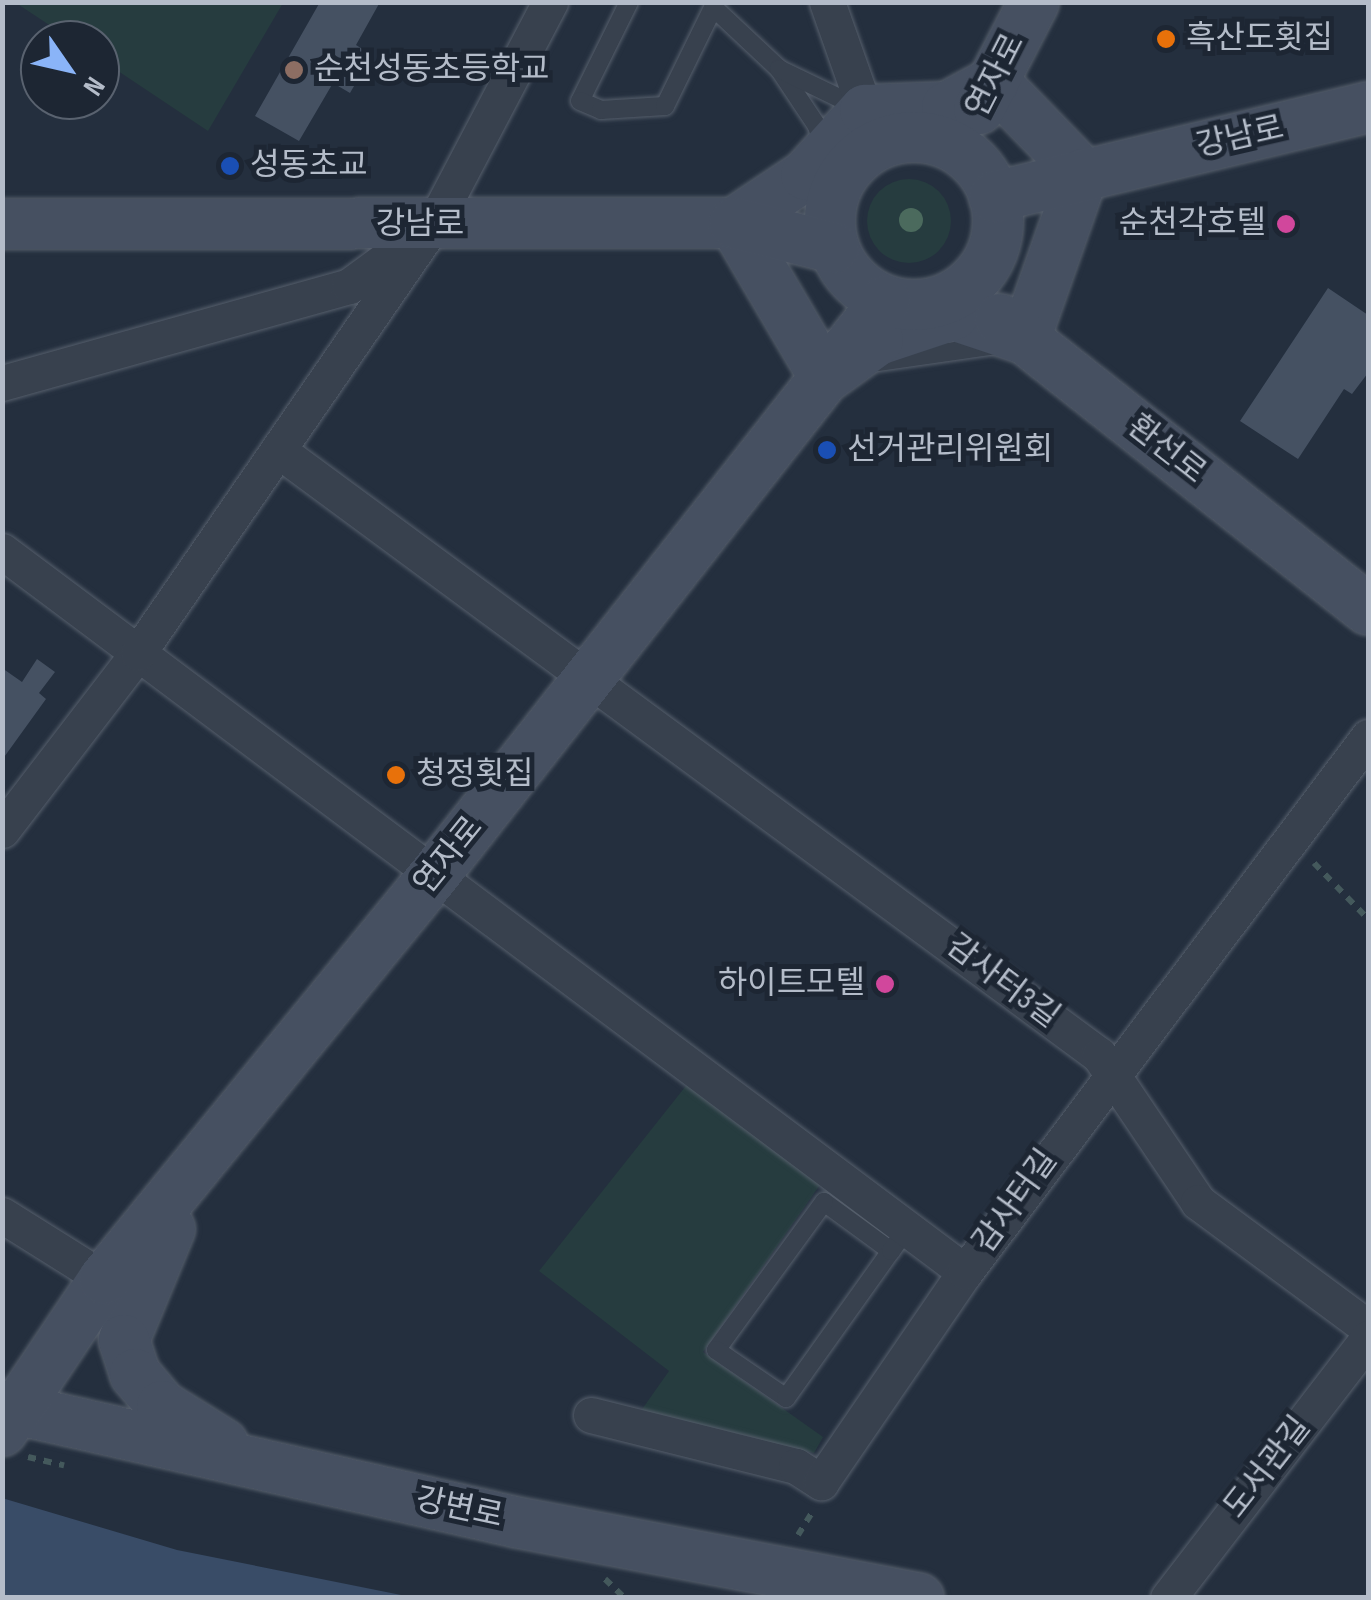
<!DOCTYPE html>
<html>
<head>
<meta charset="utf-8">
<style>
	body { margin:0 }
	#map { position:relative; width:1371px; height:1600px; overflow:hidden; background:#242f3e; font-family:"Sofia Sans Condensed","Noto Sans KR",sans-serif }
	div>[style] { position:absolute }
	[style*='--x'] { left:calc(var(--x)*1px); top:calc(var(--y)*1px); width:calc(var(--w)*1px); rotate:calc(var(--a)*1deg) }
	.green>* { inset:0; background:#263c3f }
	.round { border-radius:50% }
	.water>* { inset:0; background:#394c67 }
	.building>* { inset:0; background:#455162 }
	.path>* { height:6px; margin-top:-3px; transform-origin:0; background:repeating-linear-gradient(90deg,#44595c 0 8px,transparent 0 16px) }
	.roads { filter:drop-shadow(0 0 2px #565f6c) drop-shadow(0 0 2px #565f6c) }
	.lane>* { height:18px; margin:-9px; padding:0 9px; transform-origin:9px; border-radius:9px; background:#38414e }
	.street>* { height:35px; margin:-17.5px; padding:0 17.5px; transform-origin:17.5px; border-radius:17.5px; background:#38414e }
	.secondary>* { height:50px; margin:-25px; padding:0 25px; transform-origin:25px; border-radius:25px; background:#465061 }
	.secondary>.ring { margin:-25px; padding:0; box-sizing:content-box; background:none; border:50px solid #465061; border-radius:50% }
	.trees>* { width:24px; height:24px; margin:-12px; border-radius:50%; background:#4b6a5d }
	.dots>* { width:28px; height:28px; translate:-50% -50%; box-sizing:border-box; border:5px solid #1d2633; border-radius:50% }
	span { translate:-50% -50%; white-space:nowrap; text-align:center; line-height:1.15; -webkit-text-stroke:10px #1d2633; paint-order:stroke }
	.poi-label { font-size:32px; color:#b4bcc9 }
	.left { translate:0 -50%; text-align:left }
	.right { translate:-100% -50%; text-align:right }
	.street-label { font-size:32px; color:#b4bcc9 }
	.frame { position:absolute; inset:0; border:5px solid #b4bcc9; pointer-events:none }
	.north { position:absolute; left:20px; top:20px; width:100px; height:100px; box-sizing:border-box; background:#1d2633; border:2px solid #59626f; border-radius:50%; rotate:124deg; font-size:28px; font-weight:700; line-height:40px; text-align:center; color:#b4bcc9 }
	.north::after { content:''; display:block; margin:auto; width:35px; height:45px; background:#8ab4f8; clip-path:polygon(50% 0,100% 100%,50% 72%,0 100%) }
</style>
</head>
<body>
<div id="map">
	<div class="green">
		<i style="clip-path:polygon(16px 3px,283px 3px,208px 131px,100px 59px,100px 40px,72px 40px)"></i>
		<i class="round" style="left:867px;top:179px;width:84px;height:84px"></i>
		<i style="clip-path:polygon(689px 1082px,824px 1179px,703px 1352px,823px 1437px,814px 1453px,638px 1415px,669px 1371px,539px 1271px)"></i>
	</div>
	<div class="water">
		<i style="clip-path:polygon(2px 1498px,177px 1550px,411px 1597px,3px 1597px)"></i>
	</div>
	<div class="building">
		<i style="clip-path:polygon(320px 2px,380px 2px,356px 45px,372px 55px,350px 93px,333px 83px,299px 141px,255px 116px)"></i>
		<i style="clip-path:polygon(1328px 288px,1368px 315px,1368px 373px,1352px 394px,1344px 389px,1298px 459px,1240px 421px)"></i>
		<i style="clip-path:polygon(37px 659px,55px 672px,39px 693px,46px 699px,2px 760px,2px 668px,22px 682px)"></i>
	</div>
	<div class="path">
		<i style="--x:1314;--y:863;--w:78;--a:46"></i>
		<i style="--x:28;--y:1457;--w:37;--a:13"></i>
		<i style="--x:798;--y:1535;--w:28;--a:-58"></i>
		<i style="--x:605;--y:1579;--w:28;--a:44"></i>
	</div>
	<div class="roads">
		<div class="lane">
			<i style="--x:629;--y:2;--w:110;--a:116.3"></i>
			<i style="--x:580;--y:101;--w:23;--a:23"></i>
			<i style="--x:601;--y:110;--w:64;--a:-3.6"></i>
			<i style="--x:665;--y:106;--w:116;--a:-63.9"></i>
			<i style="--x:714;--y:8;--w:89;--a:43.2"></i>
			<i style="--x:836;--y:191;--w:68;--a:-106.3"></i>
			<i style="--x:817;--y:126;--w:69;--a:-123.7"></i>
			<i style="--x:779;--y:69;--w:90;--a:25.7"></i>
			<i style="--x:878;--y:362;--w:119;--a:-8.2"></i>
			<i style="--x:891;--y:1251;--w:83;--a:-143.8"></i>
			<i style="--x:824;--y:1202;--w:183;--a:126.1"></i>
			<i style="--x:716;--y:1350;--w:85;--a:34.4"></i>
			<i style="--x:786;--y:1398;--w:181;--a:-54.5"></i>
			<i style="--x:891;--y:1251;--w:28;--a:-55"></i>
		</div>
		<div class="street">
			<i style="--x:827;--y:2;--w:114;--a:70.6"></i>
			<i style="--x:865;--y:110;--w:39;--a:83"></i>
			<i style="--x:2;--y:383;--w:360;--a:-15.6"></i>
			<i style="--x:349;--y:286;--w:73;--a:-36.1"></i>
			<i style="--x:278;--y:450;--w:1020;--a:36.39"></i>
			<i style="--x:1099;--y:1055;--w:177;--a:56"></i>
			<i style="--x:1198;--y:1202;--w:212;--a:36.5"></i>
			<i style="--x:2;--y:551;--w:1203;--a:36.82"></i>
			<i style="--x:2;--y:830;--w:223;--a:-52.5"></i>
			<i style="--x:138;--y:653;--w:520;--a:-55.42"></i>
			<i style="--x:433;--y:225;--w:252;--a:-62.3"></i>
			<i style="--x:2;--y:1215;--w:120;--a:32.1"></i>
			<i style="--x:591;--y:1415;--w:211;--a:14"></i>
			<i style="--x:796;--y:1466;--w:30;--a:33"></i>
			<i style="--x:821;--y:1482;--w:255;--a:-55.6"></i>
			<i style="--x:965;--y:1272;--w:670;--a:-53.01"></i>
			<i style="--x:1168;--y:1598;--w:328;--a:-52.4"></i>
		</div>
		<div class="secondary">
			<i style="--x:994;--y:82;--w:128;--a:45.9"></i>
			<i style="--x:1083;--y:174;--w:175;--a:109.4"></i>
			<i style="--x:1025;--y:339;--w:76;--a:-161.6"></i>
			<i style="--x:953;--y:315;--w:79;--a:161.6"></i>
			<i style="--x:878;--y:340;--w:65;--a:144.4"></i>
			<i style="--x:825;--y:378;--w:180;--a:-120.4"></i>
			<i style="--x:734;--y:223;--w:87;--a:-33.7"></i>
			<i style="--x:806;--y:175;--w:88;--a:-47.8"></i>
			<i style="--x:865;--y:110;--w:82;--a:-2.1"></i>
			<i style="--x:947;--y:107;--w:53;--a:-28"></i>
			<i style="--x:979;--y:109;--w:120;--a:-62.8"></i>
			<i class="ring" style="left:830px;top:137px;width:118px;height:118px"></i>
			<i style="--x:994;--y:197;--w:385;--a:-13.5"></i>
			<i style="--x:2;--y:224;--w:732;--a:-0.08"></i>
			<i style="--x:734;--y:223;--w:103;--a:14"></i>
			<i style="--x:1000;--y:319;--w:469;--a:38.3"></i>
			<i style="--x:170;--y:1229;--w:120;--a:112.5"></i>
			<i style="--x:124;--y:1340;--w:36;--a:72"></i>
			<i style="--x:135;--y:1374;--w:42;--a:49.8"></i>
			<i style="--x:162;--y:1406;--w:72;--a:31.9"></i>
			<i style="--x:2;--y:1406;--w:526;--a:12.74"></i>
			<i style="--x:515;--y:1522;--w:411;--a:10.7"></i>
			<i style="--x:2;--y:1431;--w:183;--a:-56.1"></i>
			<i style="--x:104;--y:1279;--w:523;--a:-50.74"></i>
			<i style="--x:435;--y:874;--w:729;--a:-51.86"></i>
		</div>
	</div>
	<div class="trees">
		<i style="left:911px;top:220px"></i>
	</div>
	<div class="dots">
		<i style="left:1166px;top:39px;background:#e8710a"></i>
		<i style="left:294px;top:70px;background:#8d6e63"></i>
		<i style="left:230px;top:166px;background:#1a4fb4"></i>
		<i style="left:1286px;top:224px;background:#d1479c"></i>
		<i style="left:827px;top:450px;background:#1a4fb4"></i>
		<i style="left:396px;top:775px;background:#e8710a"></i>
		<i style="left:885px;top:984px;background:#d1479c"></i>
	</div>
	<div class="poi-label">
		<span class="left" style="left:1186px;top:39px">흑산도횟집</span>
		<span class="left" style="left:314px;top:70px">순천성동초등학교</span>
		<span class="left" style="left:250px;top:166px">성동초교</span>
		<span class="right" style="left:1266px;top:224px">순천각호텔</span>
		<span class="left" style="left:847px;top:450px">선거관리위원회</span>
		<span class="left" style="left:416px;top:775px">청정횟집</span>
		<span class="right" style="left:865px;top:984px">하이트모텔</span>
	</div>
	<div class="street-label">
		<span style="left:996px;top:76px;rotate:-63deg">연자로</span>
		<span style="left:1240px;top:138px;rotate:-13deg">강남로</span>
		<span style="left:420px;top:225px">강남로</span>
		<span style="left:1166px;top:450px;rotate:38deg">환선로</span>
		<span style="left:449px;top:856px;rotate:-51deg">연자로</span>
		<span style="left:1002px;top:982px;rotate:37deg">감사터3길</span>
		<span style="left:1016px;top:1202px;rotate:-54deg">감사터길</span>
		<span style="left:1268px;top:1468px;rotate:-52deg">도서관길</span>
		<span style="left:459px;top:1509px;rotate:12deg">강변로</span>
	</div>
	<div class="frame"></div>
	<div class="north">N</div>
</div>
</body>
</html>
